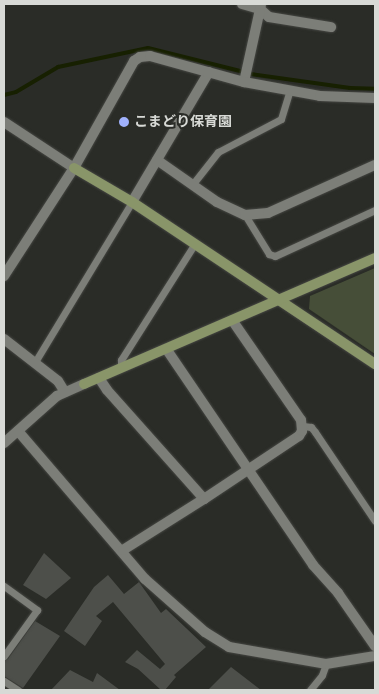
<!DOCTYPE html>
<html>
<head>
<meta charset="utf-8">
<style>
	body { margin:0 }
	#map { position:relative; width:379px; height:694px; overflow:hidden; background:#2a2c27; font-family:"Source Sans 3","Noto Sans JP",sans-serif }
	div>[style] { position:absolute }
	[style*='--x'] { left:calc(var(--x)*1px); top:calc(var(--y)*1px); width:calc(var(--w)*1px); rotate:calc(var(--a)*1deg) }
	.green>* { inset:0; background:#464e38 }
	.stream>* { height:4px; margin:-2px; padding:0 2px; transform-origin:2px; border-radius:2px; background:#172001 }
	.building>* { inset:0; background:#4d4f4a }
	.roads { filter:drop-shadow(0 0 1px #464743) drop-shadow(0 0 1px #464743) }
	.lane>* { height:7px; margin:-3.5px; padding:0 3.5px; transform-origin:3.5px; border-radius:3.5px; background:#7c7e78 }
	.street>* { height:10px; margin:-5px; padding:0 5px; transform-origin:5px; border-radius:5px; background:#7c7e78 }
	.secondary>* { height:10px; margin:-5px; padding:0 5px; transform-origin:5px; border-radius:5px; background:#899569 }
	.dots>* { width:14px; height:14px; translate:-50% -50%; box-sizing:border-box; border:2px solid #2a2c27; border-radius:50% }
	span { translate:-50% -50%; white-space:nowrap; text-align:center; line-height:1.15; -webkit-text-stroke:4px #2a2c27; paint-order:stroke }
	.poi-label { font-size:14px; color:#d8dad6; font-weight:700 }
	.left { translate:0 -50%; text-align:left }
	.frame { position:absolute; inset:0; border:5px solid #d8dad6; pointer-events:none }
</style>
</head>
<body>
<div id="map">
	<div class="green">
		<i style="clip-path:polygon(375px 268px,375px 354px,309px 309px,310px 296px)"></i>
	</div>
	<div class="stream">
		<i style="--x:251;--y:74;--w:100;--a:8"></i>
		<i style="--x:350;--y:88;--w:25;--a:2"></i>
		<i style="--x:4;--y:95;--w:12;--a:-14"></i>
		<i style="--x:16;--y:92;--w:49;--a:-30.8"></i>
		<i style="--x:58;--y:67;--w:92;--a:-11.9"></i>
		<i style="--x:148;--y:48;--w:95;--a:14"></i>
	</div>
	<div class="building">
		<i style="clip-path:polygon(44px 553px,71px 578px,46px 599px,23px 585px)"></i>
		<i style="clip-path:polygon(108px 575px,124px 594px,139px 582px,161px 613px,166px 609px,206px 647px,174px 675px,176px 677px,165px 690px,161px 690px,138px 669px,125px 662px,137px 650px,160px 669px,165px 664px,113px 602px,96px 616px,102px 621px,85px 646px,64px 631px,94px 587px)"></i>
		<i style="clip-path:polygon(35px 621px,60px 636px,23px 688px,4px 676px,4px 661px,8px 659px)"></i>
		<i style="clip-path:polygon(231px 667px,261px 690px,208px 690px)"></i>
		<i style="clip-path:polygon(70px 670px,93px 682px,97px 673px,120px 690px,51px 690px)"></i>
	</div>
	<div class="roads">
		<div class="lane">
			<i style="--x:192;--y:185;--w:42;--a:-51.8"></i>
			<i style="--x:218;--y:152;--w:71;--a:-27.6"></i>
			<i style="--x:281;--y:119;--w:30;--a:-73"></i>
			<i style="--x:245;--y:215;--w:46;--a:58.4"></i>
			<i style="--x:269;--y:254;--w:6;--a:18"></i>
			<i style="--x:275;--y:256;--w:110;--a:-24.7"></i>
			<i style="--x:35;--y:362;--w:187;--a:-58.8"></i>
			<i style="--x:121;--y:368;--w:8;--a:-90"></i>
			<i style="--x:121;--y:360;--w:136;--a:-57.6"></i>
			<i style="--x:303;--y:426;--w:8;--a:7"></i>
			<i style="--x:311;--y:427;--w:6;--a:51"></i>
			<i style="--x:315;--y:432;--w:107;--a:56"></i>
			<i style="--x:4;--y:586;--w:41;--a:36"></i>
			<i style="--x:37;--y:610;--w:57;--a:125.7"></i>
			<i style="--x:4;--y:681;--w:17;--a:33"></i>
			<i style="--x:310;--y:690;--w:19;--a:-51"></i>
			<i style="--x:322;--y:675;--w:12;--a:-70"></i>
		</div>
		<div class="street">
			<i style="--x:242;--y:4;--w:19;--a:16"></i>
			<i style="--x:260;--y:9;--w:12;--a:42"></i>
			<i style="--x:269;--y:17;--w:63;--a:9.2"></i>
			<i style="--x:244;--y:82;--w:79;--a:-77.6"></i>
			<i style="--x:4;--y:122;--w:84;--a:33.3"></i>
			<i style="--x:157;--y:160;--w:73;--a:35"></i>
			<i style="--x:217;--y:202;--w:31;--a:25"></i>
			<i style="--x:245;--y:215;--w:23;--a:-5"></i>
			<i style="--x:268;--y:213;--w:117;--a:-24.2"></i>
			<i style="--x:132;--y:202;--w:151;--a:-59.4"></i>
			<i style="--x:4;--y:276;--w:129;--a:-57.1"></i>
			<i style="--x:74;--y:168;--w:123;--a:-60.7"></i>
			<i style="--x:134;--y:61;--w:7;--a:-34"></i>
			<i style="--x:140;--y:57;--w:10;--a:-6"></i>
			<i style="--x:150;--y:56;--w:98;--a:15.5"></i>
			<i style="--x:244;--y:82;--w:77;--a:10.4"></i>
			<i style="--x:320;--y:96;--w:55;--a:2.1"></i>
			<i style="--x:4;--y:339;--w:68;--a:37.9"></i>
			<i style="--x:58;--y:381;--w:13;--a:58"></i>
			<i style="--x:167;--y:350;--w:260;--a:55.8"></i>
			<i style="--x:313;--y:565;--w:38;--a:48"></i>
			<i style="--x:338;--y:593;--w:65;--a:55.1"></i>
			<i style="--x:99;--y:378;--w:14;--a:56"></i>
			<i style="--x:107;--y:390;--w:146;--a:48.3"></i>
			<i style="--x:18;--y:431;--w:195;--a:49.4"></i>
			<i style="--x:145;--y:579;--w:80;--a:41.5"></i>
			<i style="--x:205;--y:632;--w:28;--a:32"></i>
			<i style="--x:229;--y:647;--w:98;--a:9.9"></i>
			<i style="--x:326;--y:664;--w:50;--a:-9.3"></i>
			<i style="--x:4;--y:443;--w:71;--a:-41.6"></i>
			<i style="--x:57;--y:396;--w:30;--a:-24"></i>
			<i style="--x:123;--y:550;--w:96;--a:-32.2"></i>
			<i style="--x:204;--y:499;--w:114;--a:-33.6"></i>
			<i style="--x:299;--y:436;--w:6;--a:-59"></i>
			<i style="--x:302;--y:431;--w:11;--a:-95"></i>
			<i style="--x:301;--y:420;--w:121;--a:-124.6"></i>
		</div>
		<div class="secondary">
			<i style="--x:74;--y:168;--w:67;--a:30.4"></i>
			<i style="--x:132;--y:202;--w:292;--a:33.7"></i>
			<i style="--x:84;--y:384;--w:317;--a:-23.4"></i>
		</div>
	</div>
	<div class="dots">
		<i style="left:124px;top:122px;background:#a1b2fd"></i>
	</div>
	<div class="poi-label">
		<span class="left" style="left:134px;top:122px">こまどり保育園</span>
	</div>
	<div class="frame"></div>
</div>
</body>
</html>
